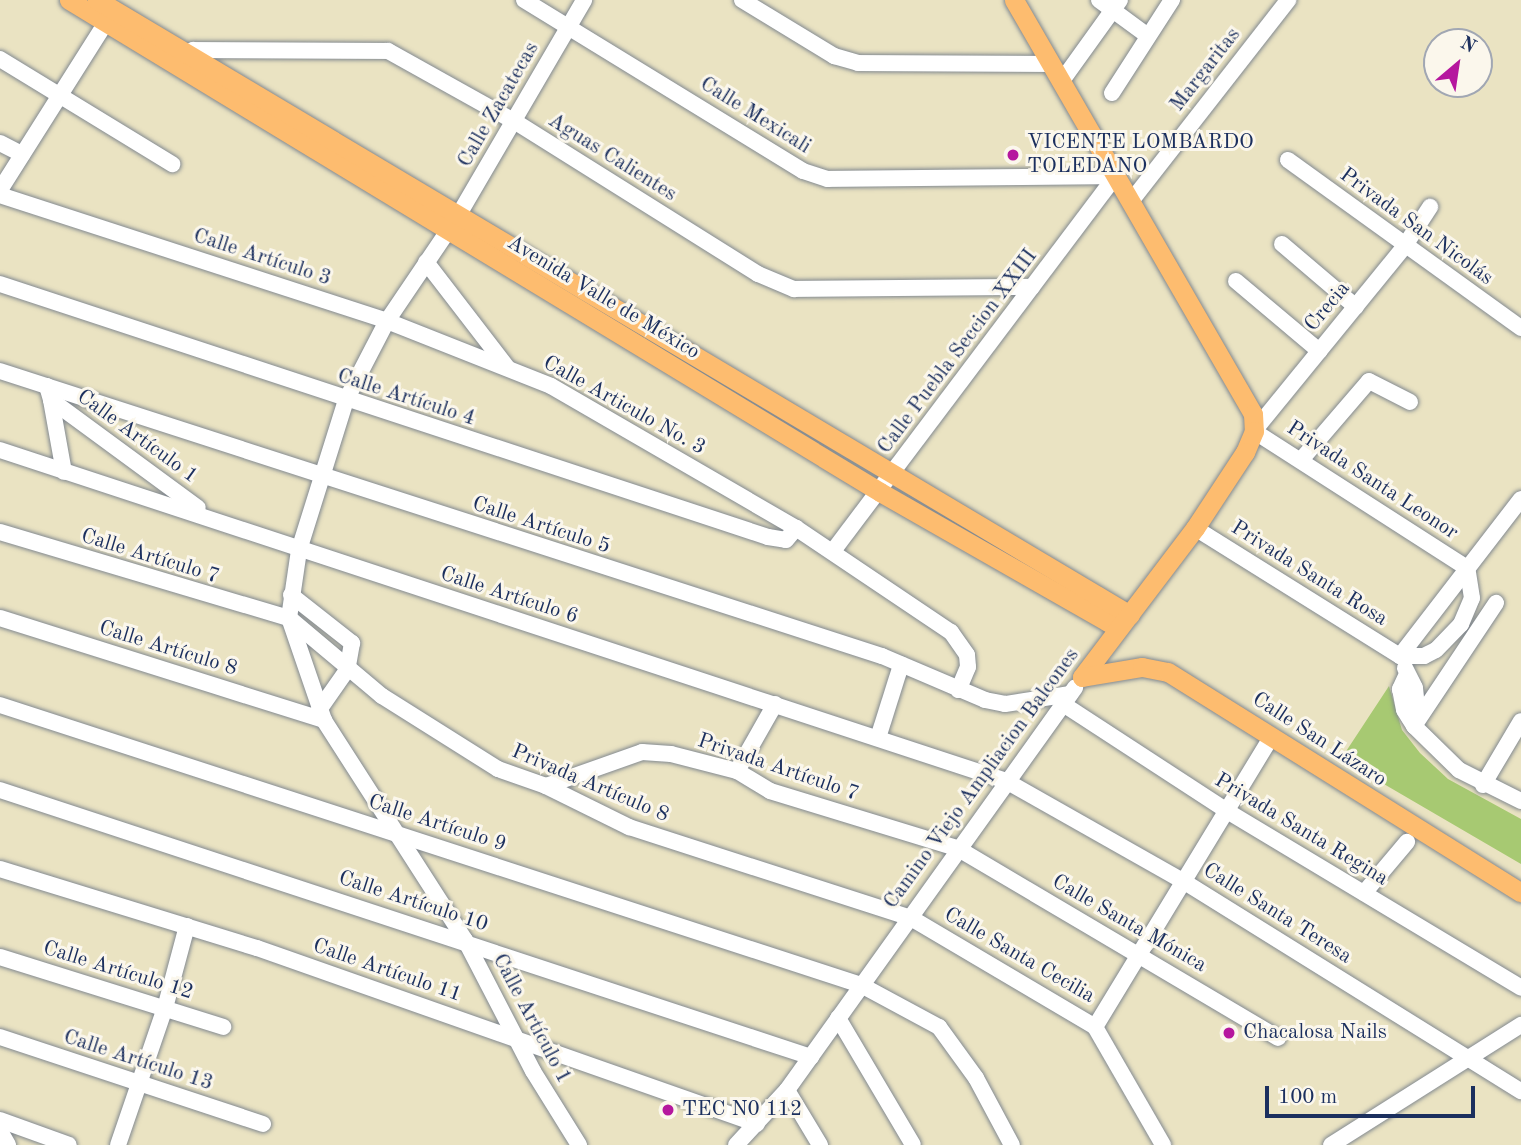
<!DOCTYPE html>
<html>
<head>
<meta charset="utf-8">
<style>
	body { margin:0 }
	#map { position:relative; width:1521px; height:1145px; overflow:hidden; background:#eae3c2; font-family:"Old Standard TT",serif }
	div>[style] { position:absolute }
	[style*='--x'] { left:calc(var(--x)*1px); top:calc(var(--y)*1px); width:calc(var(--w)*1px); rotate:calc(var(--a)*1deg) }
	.green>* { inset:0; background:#a7c972 }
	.roads { filter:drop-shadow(0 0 2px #828990) drop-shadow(0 0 2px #828990) }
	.minor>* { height:16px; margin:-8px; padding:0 8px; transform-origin:8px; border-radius:8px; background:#fff }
	.major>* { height:19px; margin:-9.5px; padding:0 9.5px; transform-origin:9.5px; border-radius:9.5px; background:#fdbc6f }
	.dots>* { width:19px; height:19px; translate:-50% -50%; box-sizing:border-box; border:4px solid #fbf7ec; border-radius:50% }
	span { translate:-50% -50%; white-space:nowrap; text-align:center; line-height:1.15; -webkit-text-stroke:6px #fbf7ec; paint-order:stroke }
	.street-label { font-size:21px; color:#1b2f5e }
	.poi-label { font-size:21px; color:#1b2f5e }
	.left { translate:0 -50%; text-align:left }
	.north { position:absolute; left:1423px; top:28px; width:70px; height:70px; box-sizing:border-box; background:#fbf7ec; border:2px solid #a1a7b3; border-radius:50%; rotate:29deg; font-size:19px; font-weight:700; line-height:28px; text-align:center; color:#1b2f5e }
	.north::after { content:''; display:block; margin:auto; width:24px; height:32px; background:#b5179e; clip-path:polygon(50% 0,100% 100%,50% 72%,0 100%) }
	.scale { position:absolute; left:1265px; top:1086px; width:210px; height:32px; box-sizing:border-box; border:4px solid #1b2f5e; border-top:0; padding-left:9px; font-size:21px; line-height:24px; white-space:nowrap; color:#1b2f5e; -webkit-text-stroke:5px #fbf7ec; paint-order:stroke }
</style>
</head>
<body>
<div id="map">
	<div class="green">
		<i style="clip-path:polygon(1389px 686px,1402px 730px,1420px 753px,1448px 779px,1521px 819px,1521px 864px,1341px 759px)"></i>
	</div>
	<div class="roads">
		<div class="minor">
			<i style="--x:524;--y:0;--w:327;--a:31.5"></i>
			<i style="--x:803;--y:171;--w:26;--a:18"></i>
			<i style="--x:828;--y:179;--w:288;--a:-0.6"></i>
			<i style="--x:742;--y:0;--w:108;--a:31.3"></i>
			<i style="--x:834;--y:56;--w:25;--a:16"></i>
			<i style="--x:858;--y:63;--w:192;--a:0.3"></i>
			<i style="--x:1099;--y:0;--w:61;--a:36.3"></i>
			<i style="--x:0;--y:59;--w:202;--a:31.4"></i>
			<i style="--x:186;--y:62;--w:14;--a:-60"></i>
			<i style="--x:193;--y:50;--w:195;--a:0.3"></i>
			<i style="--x:388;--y:51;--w:144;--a:29.1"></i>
			<i style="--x:514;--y:121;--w:288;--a:32.1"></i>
			<i style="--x:758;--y:274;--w:39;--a:23"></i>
			<i style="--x:794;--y:289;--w:238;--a:-0.5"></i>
			<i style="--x:1061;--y:82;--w:101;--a:-54.3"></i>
			<i style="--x:1112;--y:93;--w:111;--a:-57.2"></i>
			<i style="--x:0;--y:143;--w:25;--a:27"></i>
			<i style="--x:1288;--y:160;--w:287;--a:35.8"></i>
			<i style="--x:0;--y:190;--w:200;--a:-57.7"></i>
			<i style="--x:0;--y:195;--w:407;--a:18"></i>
			<i style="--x:387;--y:321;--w:176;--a:21.6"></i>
			<i style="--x:551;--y:386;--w:283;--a:30.1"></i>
			<i style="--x:796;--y:528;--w:187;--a:33.9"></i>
			<i style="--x:951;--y:632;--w:28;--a:55"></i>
			<i style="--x:967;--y:655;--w:12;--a:85"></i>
			<i style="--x:968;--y:667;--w:25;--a:113"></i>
			<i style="--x:1132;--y:200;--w:254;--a:-52"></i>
			<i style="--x:1282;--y:244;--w:97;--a:40.4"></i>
			<i style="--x:426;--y:262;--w:133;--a:52.4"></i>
			<i style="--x:1236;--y:281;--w:109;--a:40.1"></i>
			<i style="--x:0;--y:284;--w:809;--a:18.23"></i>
			<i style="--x:768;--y:537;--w:18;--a:9"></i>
			<i style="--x:786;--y:540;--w:16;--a:-50"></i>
			<i style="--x:0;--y:371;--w:927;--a:17.91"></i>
			<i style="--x:882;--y:656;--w:112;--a:23.1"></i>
			<i style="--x:985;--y:700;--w:20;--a:11"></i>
			<i style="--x:1005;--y:704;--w:66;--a:-8.7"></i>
			<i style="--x:47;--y:386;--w:15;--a:74"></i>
			<i style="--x:51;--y:400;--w:182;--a:36.3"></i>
			<i style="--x:51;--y:400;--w:73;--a:79.8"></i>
			<i style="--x:0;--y:450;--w:1059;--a:18.21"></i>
			<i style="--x:1006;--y:781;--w:203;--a:29.5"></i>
			<i style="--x:1183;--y:881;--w:398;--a:31.9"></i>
			<i style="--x:1301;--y:460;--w:104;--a:-49.3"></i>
			<i style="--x:1369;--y:381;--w:46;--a:27.1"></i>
			<i style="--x:1195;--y:528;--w:242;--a:32"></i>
			<i style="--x:1400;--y:656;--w:24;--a:0"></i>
			<i style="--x:1424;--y:656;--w:13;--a:-27"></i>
			<i style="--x:1436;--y:650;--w:36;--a:-46"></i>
			<i style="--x:1461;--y:624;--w:28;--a:-67"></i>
			<i style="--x:1472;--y:598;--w:30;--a:-99"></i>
			<i style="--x:1467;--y:568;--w:253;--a:-147.3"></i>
			<i style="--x:1254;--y:431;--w:237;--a:-50.8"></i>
			<i style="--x:1404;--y:247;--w:48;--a:-57"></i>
			<i style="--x:0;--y:532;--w:302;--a:16.6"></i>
			<i style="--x:289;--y:618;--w:121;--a:40"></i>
			<i style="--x:382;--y:696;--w:137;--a:32.2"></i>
			<i style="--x:498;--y:769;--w:51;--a:19.5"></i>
			<i style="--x:546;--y:786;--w:93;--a:26.3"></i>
			<i style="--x:629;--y:827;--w:296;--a:17.9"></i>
			<i style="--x:911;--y:918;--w:214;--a:30.6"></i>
			<i style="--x:1095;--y:1027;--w:136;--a:60"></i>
			<i style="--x:833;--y:551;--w:470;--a:-53"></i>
			<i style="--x:291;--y:595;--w:78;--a:38.2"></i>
			<i style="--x:352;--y:643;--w:27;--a:100"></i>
			<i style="--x:347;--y:670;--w:49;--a:125"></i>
			<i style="--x:0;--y:618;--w:340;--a:17.5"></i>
			<i style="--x:1400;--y:656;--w:198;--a:-52.4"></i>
			<i style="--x:1405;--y:668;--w:22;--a:63"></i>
			<i style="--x:1415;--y:688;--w:18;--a:84"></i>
			<i style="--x:1417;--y:706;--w:14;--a:124"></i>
			<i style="--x:1407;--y:674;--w:17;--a:115"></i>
			<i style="--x:1400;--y:689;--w:21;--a:79"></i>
			<i style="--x:1404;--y:710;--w:19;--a:58"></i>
			<i style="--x:1414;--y:726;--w:63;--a:44.4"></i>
			<i style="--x:1459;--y:770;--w:69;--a:26.6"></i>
			<i style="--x:1063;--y:704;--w:196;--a:33.1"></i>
			<i style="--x:1227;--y:811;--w:343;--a:31"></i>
			<i style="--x:0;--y:705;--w:905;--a:18.01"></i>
			<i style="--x:861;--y:985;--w:89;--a:28.3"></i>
			<i style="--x:939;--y:1027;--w:63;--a:54"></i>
			<i style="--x:976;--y:1078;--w:76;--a:61.8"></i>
			<i style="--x:1414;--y:726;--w:148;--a:-56.3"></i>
			<i style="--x:878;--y:738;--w:77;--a:-72.5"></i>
			<i style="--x:737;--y:771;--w:77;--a:-60.4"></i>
			<i style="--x:1483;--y:785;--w:74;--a:-59.3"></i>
			<i style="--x:546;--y:786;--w:102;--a:-19.5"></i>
			<i style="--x:642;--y:752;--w:29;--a:4"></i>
			<i style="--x:671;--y:754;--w:68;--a:14.4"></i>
			<i style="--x:737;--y:771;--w:39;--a:31"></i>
			<i style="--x:770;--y:791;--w:195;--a:17"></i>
			<i style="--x:957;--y:848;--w:373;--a:30.6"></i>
			<i style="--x:0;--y:790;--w:854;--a:18.22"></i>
			<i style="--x:0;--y:869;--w:269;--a:17.1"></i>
			<i style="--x:257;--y:948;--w:530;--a:19.39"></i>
			<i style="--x:1364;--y:893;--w:67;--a:-49.9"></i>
			<i style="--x:0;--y:957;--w:234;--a:17.4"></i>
			<i style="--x:838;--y:1018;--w:147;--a:59.4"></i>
			<i style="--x:1095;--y:1027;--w:339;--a:-58.7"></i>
			<i style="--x:0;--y:1037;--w:277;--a:18.3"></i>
			<i style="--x:787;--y:1090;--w:64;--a:59"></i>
			<i style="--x:0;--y:1120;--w:73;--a:19.9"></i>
			<i style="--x:0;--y:1131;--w:16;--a:60"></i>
			<i style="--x:118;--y:1145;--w:145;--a:-71.1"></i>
			<i style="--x:165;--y:1008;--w:85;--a:-75"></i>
			<i style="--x:579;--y:1145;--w:87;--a:-121.9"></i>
			<i style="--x:533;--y:1071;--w:148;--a:-117.4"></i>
			<i style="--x:465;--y:940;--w:261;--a:-122.7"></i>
			<i style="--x:324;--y:720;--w:108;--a:-108.9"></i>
			<i style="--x:289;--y:618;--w:69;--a:-81.6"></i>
			<i style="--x:299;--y:550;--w:157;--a:-72.6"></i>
			<i style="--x:346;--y:400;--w:89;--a:-62.6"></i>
			<i style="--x:387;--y:321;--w:127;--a:-55.9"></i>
			<i style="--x:458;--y:216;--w:250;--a:-59.7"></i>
			<i style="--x:736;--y:1145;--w:75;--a:-47.2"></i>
			<i style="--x:787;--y:1090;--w:495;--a:-54.4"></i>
			<i style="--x:1331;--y:1145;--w:225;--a:-32.3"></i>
		</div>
		<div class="major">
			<i style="--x:69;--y:0;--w:949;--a:31.24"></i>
			<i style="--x:880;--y:492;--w:274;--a:29.7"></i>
			<i style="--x:97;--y:0;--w:1202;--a:30.77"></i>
			<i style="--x:1014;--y:0;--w:478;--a:60"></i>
			<i style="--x:1253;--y:414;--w:17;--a:87"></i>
			<i style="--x:1254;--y:431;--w:23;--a:113"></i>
			<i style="--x:1245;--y:452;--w:91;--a:123.3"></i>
			<i style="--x:1195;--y:528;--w:187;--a:127.2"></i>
			<i style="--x:1082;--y:677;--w:61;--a:-9.5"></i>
			<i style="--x:1142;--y:667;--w:26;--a:11"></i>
			<i style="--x:1168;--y:672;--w:416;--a:32"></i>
		</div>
	</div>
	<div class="dots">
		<i style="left:1013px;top:155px;background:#b5179e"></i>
		<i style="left:1229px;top:1033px;background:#b5179e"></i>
		<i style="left:668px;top:1110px;background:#b5179e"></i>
	</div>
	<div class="street-label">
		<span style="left:1206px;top:70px;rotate:-52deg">Margaritas</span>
		<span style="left:499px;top:105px;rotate:-60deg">Calle Zacatecas</span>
		<span style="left:755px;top:116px;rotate:32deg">Calle Mexicali</span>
		<span style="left:612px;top:158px;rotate:32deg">Aguas Calientes</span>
		<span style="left:1416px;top:227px;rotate:36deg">Privada San Nicolás</span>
		<span style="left:262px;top:258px;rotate:18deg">Calle Artículo 3</span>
		<span style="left:603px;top:298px;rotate:31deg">Avenida Valle de México</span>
		<span style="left:1328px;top:307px;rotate:-50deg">Crecia</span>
		<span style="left:958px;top:352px;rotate:-53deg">Calle Puebla Seccion XXIII</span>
		<span style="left:406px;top:398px;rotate:18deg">Calle Artículo 4</span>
		<span style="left:624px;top:406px;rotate:29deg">Calle Articulo No. 3</span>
		<span style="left:137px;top:437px;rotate:36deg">Calle Artículo 1</span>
		<span style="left:1372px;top:481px;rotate:33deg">Privada Santa Leonor</span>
		<span style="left:541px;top:526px;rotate:18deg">Calle Artículo 5</span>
		<span style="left:150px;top:557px;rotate:17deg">Calle Artículo 7</span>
		<span style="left:1309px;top:574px;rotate:32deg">Privada Santa Rosa</span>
		<span style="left:509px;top:596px;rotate:18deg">Calle Artículo 6</span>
		<span style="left:168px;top:649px;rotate:17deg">Calle Artículo 8</span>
		<span style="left:1319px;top:740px;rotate:33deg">Calle San Lázaro</span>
		<span style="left:778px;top:768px;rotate:19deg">Privada Artículo 7</span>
		<span style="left:982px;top:779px;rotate:-54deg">Camino Viejo Ampliacion Balcones</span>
		<span style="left:590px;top:784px;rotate:23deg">Privada Artículo 8</span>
		<span style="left:437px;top:824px;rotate:18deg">Calle Artículo 9</span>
		<span style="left:1301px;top:830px;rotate:31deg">Privada Santa Regina</span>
		<span style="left:413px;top:902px;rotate:18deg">Calle Artículo 10</span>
		<span style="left:1277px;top:914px;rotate:32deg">Calle Santa Teresa</span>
		<span style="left:1129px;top:924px;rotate:30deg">Calle Santa Mónica</span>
		<span style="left:1019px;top:956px;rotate:30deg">Calle Santa Cecilia</span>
		<span style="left:118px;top:971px;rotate:17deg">Calle Artículo 12</span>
		<span style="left:387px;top:971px;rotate:19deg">Calle Artículo 11</span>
		<span style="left:531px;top:1019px;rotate:62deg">Calle Artículo 1</span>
		<span style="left:138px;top:1061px;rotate:18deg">Calle Artículo 13</span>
	</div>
	<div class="poi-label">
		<span class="left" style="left:1027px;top:155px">VICENTE LOMBARDO<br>TOLEDANO</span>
		<span class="left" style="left:1243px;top:1033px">Chacalosa Nails</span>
		<span class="left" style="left:682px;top:1110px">TEC N0 112</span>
	</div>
	<div class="north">N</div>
	<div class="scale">100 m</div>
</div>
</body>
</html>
